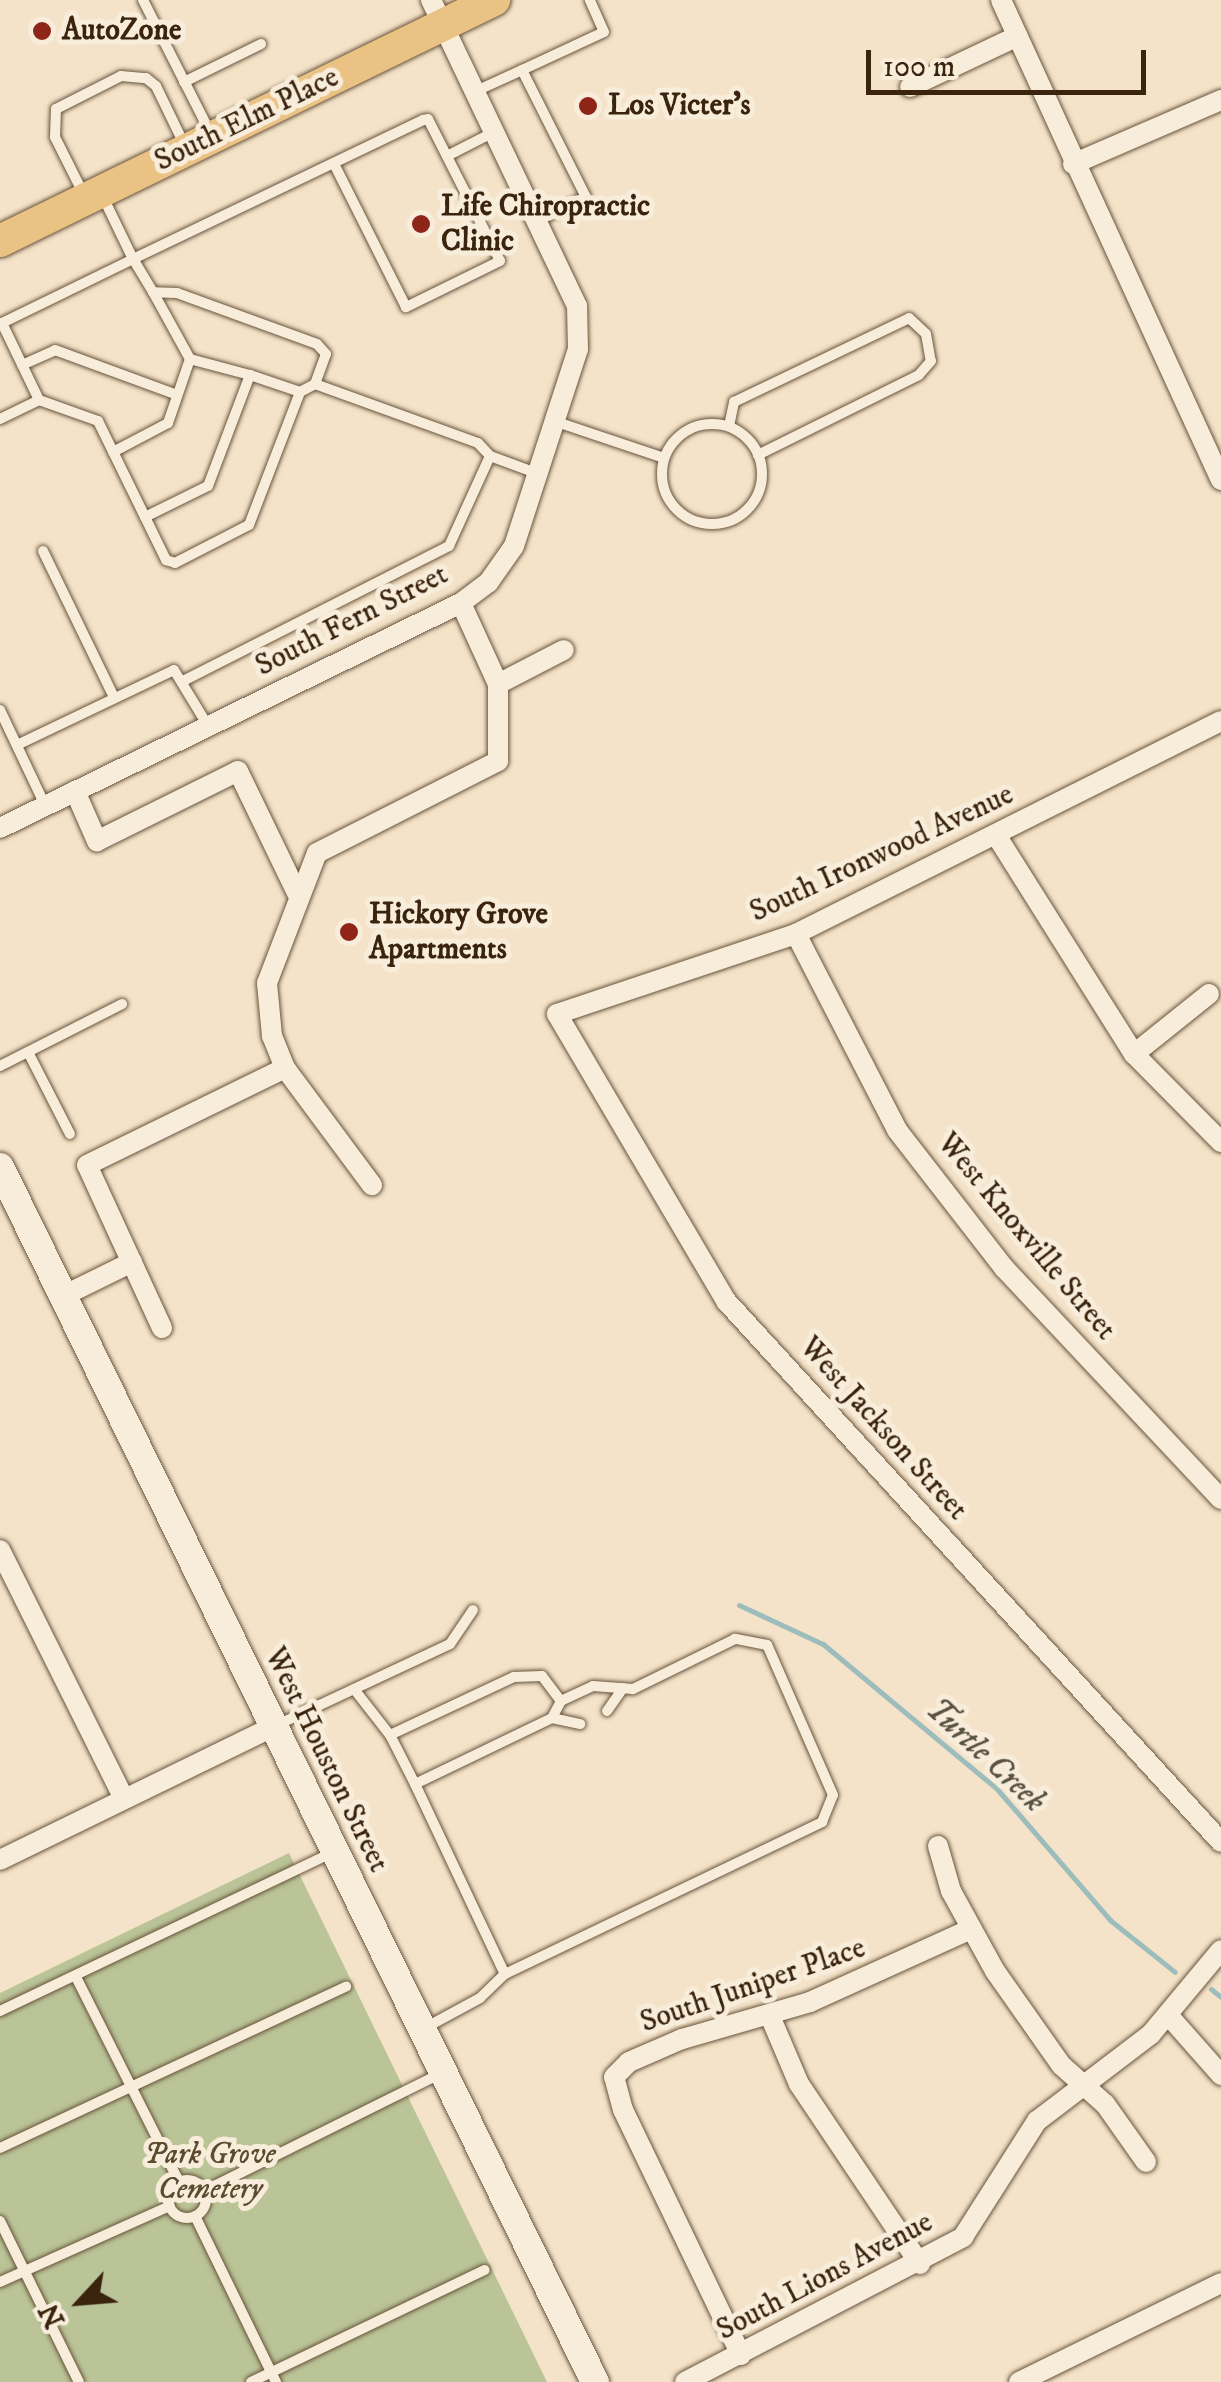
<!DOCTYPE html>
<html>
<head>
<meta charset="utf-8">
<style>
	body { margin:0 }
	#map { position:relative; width:1221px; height:2382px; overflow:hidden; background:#f4e3c8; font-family:"IM FELL DW Pica",serif }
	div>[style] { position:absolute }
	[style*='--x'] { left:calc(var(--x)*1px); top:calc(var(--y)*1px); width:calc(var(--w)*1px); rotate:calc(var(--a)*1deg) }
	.green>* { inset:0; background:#bac497 }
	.stream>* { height:5px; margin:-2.5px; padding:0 2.5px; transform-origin:2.5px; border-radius:2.5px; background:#9cbdbb }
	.roads { filter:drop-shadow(0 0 2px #69543c) drop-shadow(0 0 2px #69543c) }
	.lane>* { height:10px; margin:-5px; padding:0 5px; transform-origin:5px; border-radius:5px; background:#f8eddb }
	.lane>.ring { margin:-5px; padding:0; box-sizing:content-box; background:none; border:10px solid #f8eddb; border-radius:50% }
	.street>* { height:20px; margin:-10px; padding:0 10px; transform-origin:10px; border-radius:10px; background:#f8eddb }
	.secondary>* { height:28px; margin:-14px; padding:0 14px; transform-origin:14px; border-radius:14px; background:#f8eddb }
	.primary>* { height:32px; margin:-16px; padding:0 16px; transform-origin:16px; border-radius:16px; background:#eac284 }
	.dots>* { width:28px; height:28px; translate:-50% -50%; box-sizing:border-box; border:5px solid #f8eddb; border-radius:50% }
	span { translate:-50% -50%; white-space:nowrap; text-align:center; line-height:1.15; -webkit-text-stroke:10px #f8eddb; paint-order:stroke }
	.poi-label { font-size:30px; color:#3b240e; font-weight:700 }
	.left { translate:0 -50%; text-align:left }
	.street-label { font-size:30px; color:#3b240e }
	.park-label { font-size:30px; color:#5b4c30; font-style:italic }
	.water-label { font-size:32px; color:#585242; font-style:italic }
	.north { position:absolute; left:30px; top:2252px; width:100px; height:100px; -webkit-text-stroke:8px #f8eddb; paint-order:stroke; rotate:244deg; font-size:28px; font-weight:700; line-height:40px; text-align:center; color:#3b240e }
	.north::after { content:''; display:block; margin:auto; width:35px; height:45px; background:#3b240e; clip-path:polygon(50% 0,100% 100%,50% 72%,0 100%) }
	.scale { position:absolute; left:866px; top:50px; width:280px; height:45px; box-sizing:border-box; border:5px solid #3b240e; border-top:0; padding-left:12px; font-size:30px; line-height:35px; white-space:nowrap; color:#3b240e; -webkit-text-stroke:8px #f8eddb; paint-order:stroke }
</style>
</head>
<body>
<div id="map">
	<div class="green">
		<i style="clip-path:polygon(289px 1853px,547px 2382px,0 2382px,0 1993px)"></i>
	</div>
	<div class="stream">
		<i style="--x:739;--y:1605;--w:93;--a:24.9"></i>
		<i style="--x:823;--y:1644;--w:226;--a:39.8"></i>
		<i style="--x:997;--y:1789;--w:173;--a:49.2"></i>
		<i style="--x:1110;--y:1920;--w:83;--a:38.7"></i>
		<i style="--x:1211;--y:1989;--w:13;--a:39"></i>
	</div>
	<div class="roads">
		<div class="lane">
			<i style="--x:143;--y:0;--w:148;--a:63.1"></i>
			<i style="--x:522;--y:70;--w:90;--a:-24.9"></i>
			<i style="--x:604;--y:32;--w:35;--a:-114"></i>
			<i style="--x:184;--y:82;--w:86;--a:-26.3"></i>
			<i style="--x:476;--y:91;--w:51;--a:-24.5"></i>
			<i style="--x:522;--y:70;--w:142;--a:63.3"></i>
			<i style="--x:586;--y:197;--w:52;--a:153.9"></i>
			<i style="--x:449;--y:155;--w:53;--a:-27.1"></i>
			<i style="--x:83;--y:193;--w:63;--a:-116.6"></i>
			<i style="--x:55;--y:137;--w:28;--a:-88"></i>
			<i style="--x:56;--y:109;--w:73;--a:-26.9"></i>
			<i style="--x:121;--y:76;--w:25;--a:5"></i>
			<i style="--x:146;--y:78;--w:13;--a:39"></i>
			<i style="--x:156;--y:86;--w:64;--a:64.2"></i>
			<i style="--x:2;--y:323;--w:85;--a:64.3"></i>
			<i style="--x:0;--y:324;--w:148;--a:-26"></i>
			<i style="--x:133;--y:259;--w:71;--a:-115.8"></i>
			<i style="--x:22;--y:365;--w:36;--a:-24"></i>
			<i style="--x:55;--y:350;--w:130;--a:20.2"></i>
			<i style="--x:250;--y:375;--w:53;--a:18.8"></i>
			<i style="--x:315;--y:384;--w:32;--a:-70"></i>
			<i style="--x:326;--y:354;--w:13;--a:-132"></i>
			<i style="--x:317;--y:344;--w:149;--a:-160"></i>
			<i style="--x:177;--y:293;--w:24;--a:-178"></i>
			<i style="--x:153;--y:292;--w:39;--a:-121"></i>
			<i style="--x:133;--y:259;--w:322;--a:-25.6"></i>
			<i style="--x:423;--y:120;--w:5;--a:-11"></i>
			<i style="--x:428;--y:119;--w:159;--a:63.1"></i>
			<i style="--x:500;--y:261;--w:105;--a:153.9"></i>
			<i style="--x:406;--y:307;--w:160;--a:-116.7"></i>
			<i style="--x:0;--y:419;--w:43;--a:-26"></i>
			<i style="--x:39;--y:400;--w:63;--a:19.6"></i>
			<i style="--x:98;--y:421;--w:155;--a:63.9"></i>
			<i style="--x:166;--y:560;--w:9;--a:18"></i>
			<i style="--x:175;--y:563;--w:83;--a:-27.2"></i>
			<i style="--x:249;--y:525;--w:142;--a:-69"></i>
			<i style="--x:300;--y:392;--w:17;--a:-28"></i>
			<i style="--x:315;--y:384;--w:173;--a:19.9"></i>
			<i style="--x:478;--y:443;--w:18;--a:47"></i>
			<i style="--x:557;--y:422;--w:113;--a:18.6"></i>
			<i class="ring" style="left:662px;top:424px;width:90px;height:90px"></i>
			<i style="--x:729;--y:426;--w:25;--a:-78"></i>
			<i style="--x:734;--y:402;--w:194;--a:-25.6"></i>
			<i style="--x:909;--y:318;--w:23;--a:43"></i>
			<i style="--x:926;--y:334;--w:27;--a:80"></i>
			<i style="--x:931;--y:361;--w:18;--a:131"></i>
			<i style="--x:919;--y:375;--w:180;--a:153.6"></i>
			<i style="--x:113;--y:452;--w:62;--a:-27.8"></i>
			<i style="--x:168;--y:423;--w:68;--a:-71"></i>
			<i style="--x:190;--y:359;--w:77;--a:-118.9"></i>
			<i style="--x:145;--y:517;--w:70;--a:-26.2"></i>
			<i style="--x:208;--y:486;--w:119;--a:-69.3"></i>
			<i style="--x:250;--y:375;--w:62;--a:-165.1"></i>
			<i style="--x:43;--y:551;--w:162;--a:64.1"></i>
			<i style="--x:185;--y:680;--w:296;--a:-26.9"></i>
			<i style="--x:449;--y:546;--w:99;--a:-65.5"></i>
			<i style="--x:490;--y:456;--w:52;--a:20.2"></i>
			<i style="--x:0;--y:710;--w:105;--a:64.7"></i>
			<i style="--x:17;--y:745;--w:174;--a:-25.5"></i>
			<i style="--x:174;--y:670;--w:66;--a:58.7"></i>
			<i style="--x:28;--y:1052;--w:92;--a:62.9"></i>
			<i style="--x:0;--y:1066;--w:137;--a:-26.9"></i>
			<i style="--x:354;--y:1689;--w:58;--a:52"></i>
			<i style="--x:390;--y:1735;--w:137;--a:-25.1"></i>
			<i style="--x:514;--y:1677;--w:28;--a:-2"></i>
			<i style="--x:542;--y:1676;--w:31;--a:53"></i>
			<i style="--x:561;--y:1701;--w:19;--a:118"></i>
			<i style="--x:552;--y:1718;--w:152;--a:154.3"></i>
			<i style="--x:415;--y:1784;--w:55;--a:-117"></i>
			<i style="--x:607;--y:1711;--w:28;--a:-55"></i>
			<i style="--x:552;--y:1718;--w:29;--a:12"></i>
			<i style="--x:275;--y:1726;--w:193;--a:-25.1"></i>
			<i style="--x:450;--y:1644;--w:41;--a:-55.9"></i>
			<i style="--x:415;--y:1784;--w:210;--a:64.7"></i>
			<i style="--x:77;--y:1979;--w:227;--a:63.3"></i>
			<i style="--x:0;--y:2011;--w:369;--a:-25.5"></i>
			<i style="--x:423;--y:2029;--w:65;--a:-28.5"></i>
			<i style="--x:480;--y:1998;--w:35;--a:-44"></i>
			<i style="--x:505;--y:1974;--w:352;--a:-25.6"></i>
			<i style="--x:822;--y:1822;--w:29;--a:-68"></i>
			<i style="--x:833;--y:1795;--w:164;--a:-113.7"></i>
			<i style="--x:767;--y:1645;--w:33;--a:-169"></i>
			<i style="--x:735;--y:1639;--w:114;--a:153.9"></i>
			<i style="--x:633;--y:1689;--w:40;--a:-175.7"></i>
			<i style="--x:593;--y:1686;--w:35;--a:155"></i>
			<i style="--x:0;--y:2148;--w:382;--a:-25"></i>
			<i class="ring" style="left:168px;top:2180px;width:28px;height:28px"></i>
			<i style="--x:204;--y:2191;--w:266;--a:-26.4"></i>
			<i style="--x:195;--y:2216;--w:185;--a:64"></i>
			<i style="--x:0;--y:2221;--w:179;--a:63.9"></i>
			<i style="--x:0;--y:2282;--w:186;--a:-24.1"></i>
			<i style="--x:251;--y:2382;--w:259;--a:-25.6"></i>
		</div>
		<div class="street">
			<i style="--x:1001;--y:0;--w:528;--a:65.38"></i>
			<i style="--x:910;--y:87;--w:119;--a:-25.3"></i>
			<i style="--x:1073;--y:164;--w:161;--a:-23.4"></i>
			<i style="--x:498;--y:684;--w:74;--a:-27.3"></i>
			<i style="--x:1221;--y:721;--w:475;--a:153.4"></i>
			<i style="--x:796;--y:934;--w:252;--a:161.5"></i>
			<i style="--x:557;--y:1014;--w:333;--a:59.5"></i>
			<i style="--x:726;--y:1301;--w:733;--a:47.54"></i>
			<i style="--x:75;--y:791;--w:55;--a:66.3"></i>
			<i style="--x:97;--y:841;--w:157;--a:-26.4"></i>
			<i style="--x:238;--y:771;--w:136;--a:64.2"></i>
			<i style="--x:0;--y:828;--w:513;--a:-26.02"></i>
			<i style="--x:461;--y:603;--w:34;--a:-37"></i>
			<i style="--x:488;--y:583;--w:45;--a:-54.9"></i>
			<i style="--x:514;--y:546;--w:207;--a:-72"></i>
			<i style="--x:578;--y:349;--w:43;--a:-91.3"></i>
			<i style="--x:577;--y:306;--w:339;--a:-115.5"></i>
			<i style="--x:996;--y:835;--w:259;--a:57.8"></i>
			<i style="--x:1134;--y:1054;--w:124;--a:45.3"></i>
			<i style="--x:796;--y:934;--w:220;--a:62.7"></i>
			<i style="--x:897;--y:1130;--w:175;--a:52.2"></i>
			<i style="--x:1004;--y:1268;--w:317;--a:46.8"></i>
			<i style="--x:1134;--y:1054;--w:96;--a:-38.7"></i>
			<i style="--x:285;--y:1068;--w:35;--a:-112"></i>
			<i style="--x:272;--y:1036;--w:53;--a:-95.4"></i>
			<i style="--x:267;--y:983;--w:139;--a:-69"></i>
			<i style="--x:317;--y:853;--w:203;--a:-26.9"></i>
			<i style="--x:498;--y:761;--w:77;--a:-90"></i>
			<i style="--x:498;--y:684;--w:89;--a:-114.6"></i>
			<i style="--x:63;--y:1296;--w:77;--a:-26.2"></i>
			<i style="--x:162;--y:1328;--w:179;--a:-114.7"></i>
			<i style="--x:87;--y:1165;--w:220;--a:-26.1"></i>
			<i style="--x:285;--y:1068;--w:146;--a:53.4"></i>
			<i style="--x:0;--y:1550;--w:278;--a:63.5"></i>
			<i style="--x:938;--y:1846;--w:47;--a:73.9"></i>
			<i style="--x:951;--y:1891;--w:91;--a:61.2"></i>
			<i style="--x:995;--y:1971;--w:115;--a:54.9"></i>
			<i style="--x:1061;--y:2065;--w:59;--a:41.6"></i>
			<i style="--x:1105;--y:2104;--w:71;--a:54.7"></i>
			<i style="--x:0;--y:1860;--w:304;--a:-26"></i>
			<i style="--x:770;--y:2016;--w:74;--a:66.9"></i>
			<i style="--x:799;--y:2084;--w:217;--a:56.1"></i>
			<i style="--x:1169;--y:2016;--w:79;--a:48.6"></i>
			<i style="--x:741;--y:2355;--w:272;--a:-115.7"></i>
			<i style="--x:623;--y:2110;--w:34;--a:-105"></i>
			<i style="--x:614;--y:2077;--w:21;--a:-45"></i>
			<i style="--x:629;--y:2062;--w:58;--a:-23.5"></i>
			<i style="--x:682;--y:2039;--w:133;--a:-16.1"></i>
			<i style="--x:810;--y:2002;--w:175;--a:-24.4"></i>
			<i style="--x:685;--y:2382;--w:314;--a:-27.5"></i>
			<i style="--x:963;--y:2237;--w:138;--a:-57.5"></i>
			<i style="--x:1037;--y:2121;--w:143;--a:-37.3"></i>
			<i style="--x:1151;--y:2034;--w:109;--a:-50.2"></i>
			<i style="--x:1019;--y:2382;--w:225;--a:-26.1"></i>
		</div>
		<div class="secondary">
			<i style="--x:0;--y:1167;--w:1353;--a:63.91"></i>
		</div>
		<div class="primary">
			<i style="--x:0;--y:241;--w:550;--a:-26.01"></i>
		</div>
	</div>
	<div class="dots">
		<i style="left:42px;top:31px;background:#8f2418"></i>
		<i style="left:588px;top:106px;background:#8f2418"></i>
		<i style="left:421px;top:224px;background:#8f2418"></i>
		<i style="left:349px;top:932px;background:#8f2418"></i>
	</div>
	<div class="poi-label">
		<span class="left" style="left:62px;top:31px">AutoZone</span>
		<span class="left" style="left:608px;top:106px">Los Victer's</span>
		<span class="left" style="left:441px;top:224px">Life Chiropractic<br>Clinic</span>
		<span class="left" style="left:369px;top:932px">Hickory Grove<br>Apartments</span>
	</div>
	<div class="street-label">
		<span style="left:247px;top:120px;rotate:-26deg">South Elm Place</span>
		<span style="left:352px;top:621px;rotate:-27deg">South Fern Street</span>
		<span style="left:882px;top:854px;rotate:-25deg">South Ironwood Avenue</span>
		<span style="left:1026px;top:1237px;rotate:50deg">West Knoxville Street</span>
		<span style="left:883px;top:1429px;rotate:48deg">West Jackson Street</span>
		<span style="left:326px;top:1760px;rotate:64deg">West Houston Street</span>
		<span style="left:753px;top:1986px;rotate:-19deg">South Juniper Place</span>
		<span style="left:825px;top:2277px;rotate:-28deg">South Lions Avenue</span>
	</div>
	<div class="park-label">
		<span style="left:210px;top:2172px">Park Grove<br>Cemetery</span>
	</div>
	<div class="water-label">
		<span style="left:985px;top:1756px;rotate:43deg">Turtle Creek</span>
	</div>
	<div class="north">N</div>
	<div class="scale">100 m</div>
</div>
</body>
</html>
